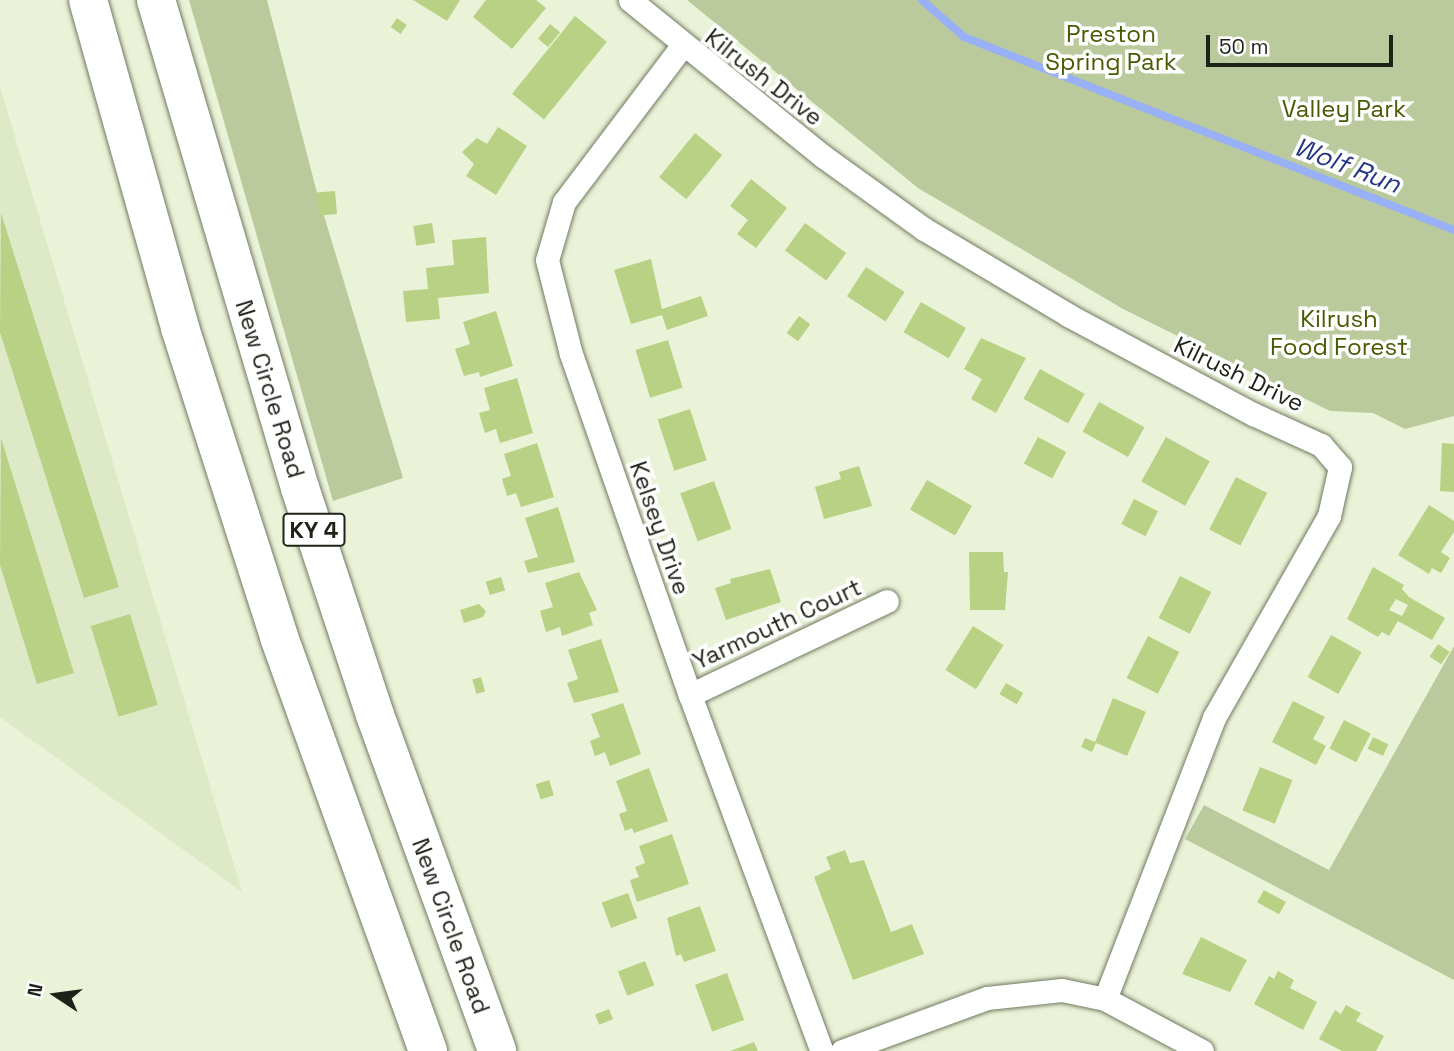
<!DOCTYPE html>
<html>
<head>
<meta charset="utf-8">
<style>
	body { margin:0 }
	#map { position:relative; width:1454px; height:1051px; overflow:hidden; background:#eaf3d8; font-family:"Space Grotesk",sans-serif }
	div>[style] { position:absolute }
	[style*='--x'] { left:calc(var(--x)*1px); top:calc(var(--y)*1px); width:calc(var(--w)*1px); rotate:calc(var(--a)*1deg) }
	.built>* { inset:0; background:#dee9c7 }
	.green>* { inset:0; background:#bbca9d }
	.stream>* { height:8px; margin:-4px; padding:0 4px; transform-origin:4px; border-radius:4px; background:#98b0f6 }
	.building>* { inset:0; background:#b9d185; transform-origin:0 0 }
	.roads { filter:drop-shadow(0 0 2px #727a62) drop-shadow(0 0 2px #727a62) }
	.street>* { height:23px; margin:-11.5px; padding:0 11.5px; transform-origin:11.5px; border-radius:11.5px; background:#fff }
	.highway>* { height:38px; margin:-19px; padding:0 19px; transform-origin:19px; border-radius:19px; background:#fff }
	span { translate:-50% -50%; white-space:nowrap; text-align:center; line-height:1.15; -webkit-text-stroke:7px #fff; paint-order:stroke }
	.shield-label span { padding:2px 5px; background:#fff; border:2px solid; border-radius:5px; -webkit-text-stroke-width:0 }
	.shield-label { font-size:23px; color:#1f2219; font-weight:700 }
	.park-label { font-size:24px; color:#485b02 }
	.street-label { font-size:24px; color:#1f2219 }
	.water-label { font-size:26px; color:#253685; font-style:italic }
	.north { position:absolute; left:21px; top:960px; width:70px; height:70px; -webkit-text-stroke:5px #fff; paint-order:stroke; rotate:283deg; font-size:19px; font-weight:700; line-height:28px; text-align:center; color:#1f2219 }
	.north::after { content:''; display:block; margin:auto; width:24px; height:32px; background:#1f2219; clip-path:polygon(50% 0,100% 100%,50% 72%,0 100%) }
	.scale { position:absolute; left:1206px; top:35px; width:187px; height:32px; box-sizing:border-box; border:4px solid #1f2219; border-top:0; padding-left:9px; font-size:21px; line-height:24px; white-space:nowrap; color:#1f2219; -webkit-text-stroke:5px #fff; paint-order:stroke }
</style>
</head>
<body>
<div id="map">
	<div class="built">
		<i style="clip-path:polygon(0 87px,242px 892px,0 717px)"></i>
	</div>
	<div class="green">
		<i style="clip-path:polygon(189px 0,267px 0,316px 189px,403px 478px,333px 501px)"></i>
		<i style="clip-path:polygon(687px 0,1454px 0,1454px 416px,1405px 429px,1373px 413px,1330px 411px,1123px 309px,918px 188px)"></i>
		<i style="clip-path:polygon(1454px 646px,1454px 980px,1185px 839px,1204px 805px,1329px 870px)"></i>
	</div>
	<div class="stream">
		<i style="--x:922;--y:0;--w:56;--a:41.4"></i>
		<i style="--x:964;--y:37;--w:527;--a:21.5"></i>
	</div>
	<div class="building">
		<i style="clip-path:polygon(413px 0,460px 0,447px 21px)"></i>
		<i style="clip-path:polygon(486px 0,536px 0,546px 8px,512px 49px,473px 17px)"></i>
		<i style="left:575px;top:16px;width:41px;height:100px;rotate:39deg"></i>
		<i style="left:397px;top:18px;width:12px;height:11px;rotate:35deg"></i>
		<i style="left:550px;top:24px;width:13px;height:19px;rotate:39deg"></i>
		<i style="clip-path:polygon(498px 127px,527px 146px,496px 195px,466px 176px,474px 164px,462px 152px,477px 138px,487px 144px)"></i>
		<i style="left:695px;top:133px;width:35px;height:57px;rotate:39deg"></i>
		<i style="clip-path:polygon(751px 179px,787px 208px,756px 248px,737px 234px,748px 220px,730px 206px)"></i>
		<i style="left:335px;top:191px;width:23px;height:18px;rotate:85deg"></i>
		<i style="clip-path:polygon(1px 213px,119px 587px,84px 598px,0 332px)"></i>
		<i style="left:432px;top:223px;width:20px;height:19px;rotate:81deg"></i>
		<i style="left:805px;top:223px;width:51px;height:34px;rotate:36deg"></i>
		<i style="clip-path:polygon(486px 237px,489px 293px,438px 298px,440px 319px,406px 322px,403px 291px,428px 289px,426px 268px,454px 265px,452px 240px)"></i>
		<i style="clip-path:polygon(651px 259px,662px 309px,701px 296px,708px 316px,667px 330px,662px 315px,631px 324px,614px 270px)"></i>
		<i style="left:866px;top:267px;width:46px;height:35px;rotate:33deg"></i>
		<i style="left:921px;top:302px;width:52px;height:35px;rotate:30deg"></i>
		<i style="clip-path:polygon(496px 311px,513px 366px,480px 377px,479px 372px,464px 376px,455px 349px,470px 344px,463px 322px)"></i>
		<i style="left:799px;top:316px;width:14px;height:21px;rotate:36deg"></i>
		<i style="clip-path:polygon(981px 338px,1026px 358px,996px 413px,971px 399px,982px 379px,964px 369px)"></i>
		<i style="left:668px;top:340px;width:50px;height:34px;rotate:73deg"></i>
		<i style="left:1040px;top:369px;width:51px;height:34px;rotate:29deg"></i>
		<i style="clip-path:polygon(517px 378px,533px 433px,500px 443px,496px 429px,485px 433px,479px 413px,490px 410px,484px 388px)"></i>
		<i style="left:1099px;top:402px;width:52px;height:34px;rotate:29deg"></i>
		<i style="left:690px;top:409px;width:54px;height:34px;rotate:72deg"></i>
		<i style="left:1038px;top:437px;width:32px;height:30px;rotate:28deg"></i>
		<i style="left:1166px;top:437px;width:50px;height:51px;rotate:29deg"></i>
		<i style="clip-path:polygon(1px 438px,74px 673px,37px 684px,0 565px)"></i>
		<i style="clip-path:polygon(537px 443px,554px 497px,521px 507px,516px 493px,507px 496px,502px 479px,511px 476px,504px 454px)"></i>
		<i style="clip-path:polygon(1442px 443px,1454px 444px,1454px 492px,1440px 491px)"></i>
		<i style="clip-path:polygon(859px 466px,872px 506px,824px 519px,815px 487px,841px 479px,839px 472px)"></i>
		<i style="left:1236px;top:477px;width:35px;height:59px;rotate:27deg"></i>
		<i style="left:927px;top:480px;width:52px;height:34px;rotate:30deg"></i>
		<i style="left:714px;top:481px;width:51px;height:36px;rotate:70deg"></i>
		<i style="left:1134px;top:499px;width:27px;height:28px;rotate:27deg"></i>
		<i style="clip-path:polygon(1429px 505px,1454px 521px,1454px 532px,1441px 552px,1450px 558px,1441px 573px,1432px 568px,1429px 574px,1398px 555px)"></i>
		<i style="clip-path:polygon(558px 507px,575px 562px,528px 573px,524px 561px,538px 557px,525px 518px)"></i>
		<i style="clip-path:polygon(969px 552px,1003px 552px,1004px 572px,1008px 572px,1005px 610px,970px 610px)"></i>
		<i style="clip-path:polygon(evenodd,1373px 567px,1404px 585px,1402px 589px,1409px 597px,1445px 618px,1432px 640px,1398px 621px,1389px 636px,1382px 632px,1378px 637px,1347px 619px,1373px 567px,1396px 599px,1408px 605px,1402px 616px,1389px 610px,1396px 599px)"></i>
		<i style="clip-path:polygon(770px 569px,781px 602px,726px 620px,715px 588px,731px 583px,730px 579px)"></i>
		<i style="clip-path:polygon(579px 572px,597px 610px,589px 613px,593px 625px,562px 636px,560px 627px,546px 632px,540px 611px,553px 607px,545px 583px)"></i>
		<i style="left:1180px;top:576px;width:35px;height:47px;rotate:27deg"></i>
		<i style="left:501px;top:577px;width:14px;height:16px;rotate:73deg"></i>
		<i style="clip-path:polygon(479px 604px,486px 611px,483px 617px,464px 623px,460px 610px)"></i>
		<i style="left:130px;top:614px;width:95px;height:41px;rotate:73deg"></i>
		<i style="left:973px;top:626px;width:36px;height:52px;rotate:32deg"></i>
		<i style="left:1331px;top:635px;width:35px;height:48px;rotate:29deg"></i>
		<i style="left:1148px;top:636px;width:35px;height:47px;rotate:27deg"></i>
		<i style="clip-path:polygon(601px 639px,619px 692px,574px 703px,567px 683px,578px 679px,568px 650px)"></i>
		<i style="left:1438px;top:644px;width:14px;height:15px;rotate:34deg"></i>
		<i style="left:481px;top:677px;width:15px;height:9px;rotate:74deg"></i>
		<i style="left:1006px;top:683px;width:20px;height:13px;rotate:30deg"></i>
		<i style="clip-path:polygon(1113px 698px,1146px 712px,1127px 756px,1096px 743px,1092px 752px,1081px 747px,1085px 738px,1095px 742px)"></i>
		<i style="clip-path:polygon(1293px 701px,1325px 717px,1313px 739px,1326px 746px,1316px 765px,1272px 742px)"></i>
		<i style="clip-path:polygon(623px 703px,641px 754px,610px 766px,605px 752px,595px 756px,590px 741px,600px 737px,591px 714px)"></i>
		<i style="left:1344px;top:720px;width:30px;height:32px;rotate:27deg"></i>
		<i style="left:1373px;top:737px;width:17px;height:13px;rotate:25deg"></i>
		<i style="left:1260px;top:767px;width:35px;height:47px;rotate:22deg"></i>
		<i style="clip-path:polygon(649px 768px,668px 821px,634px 833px,632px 828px,625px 831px,619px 814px,627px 811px,616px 781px)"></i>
		<i style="left:549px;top:780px;width:16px;height:14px;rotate:72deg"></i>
		<i style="clip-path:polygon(672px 834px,689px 884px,637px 902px,630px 880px,639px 877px,635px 867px,645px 863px,639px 846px)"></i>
		<i style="clip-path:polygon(845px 850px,850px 863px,864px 860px,891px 932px,912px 924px,924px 954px,853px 980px,814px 877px,831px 869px,826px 857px)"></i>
		<i style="left:1264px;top:890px;width:25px;height:14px;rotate:29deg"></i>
		<i style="left:628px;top:893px;width:27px;height:28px;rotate:70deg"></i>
		<i style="clip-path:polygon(700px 906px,716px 951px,684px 962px,681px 954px,676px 956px,667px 918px)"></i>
		<i style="clip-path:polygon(1201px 937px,1247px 960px,1230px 992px,1182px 974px)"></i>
		<i style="left:645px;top:961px;width:26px;height:29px;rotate:69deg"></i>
		<i style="clip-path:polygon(1278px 971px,1294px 980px,1290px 988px,1317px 1002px,1303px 1030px,1254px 1004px,1269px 976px,1274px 979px)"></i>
		<i style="left:727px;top:973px;width:50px;height:34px;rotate:70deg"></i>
		<i style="clip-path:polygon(1346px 1005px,1361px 1013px,1356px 1021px,1384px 1036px,1376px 1051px,1342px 1051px,1319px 1039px,1335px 1010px,1341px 1014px)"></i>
		<i style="left:609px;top:1009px;width:11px;height:15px;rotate:68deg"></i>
		<i style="clip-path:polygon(754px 1042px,758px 1051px,730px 1051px)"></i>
	</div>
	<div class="roads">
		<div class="street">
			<i style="--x:630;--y:0;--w:250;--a:39"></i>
			<i style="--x:824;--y:157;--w:123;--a:35.8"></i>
			<i style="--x:924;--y:229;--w:168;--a:30.8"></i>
			<i style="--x:1068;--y:315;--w:210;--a:28.2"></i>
			<i style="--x:1253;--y:414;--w:75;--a:24.5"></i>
			<i style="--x:1321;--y:445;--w:29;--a:49"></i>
			<i style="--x:1340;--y:467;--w:50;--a:102.7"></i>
			<i style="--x:1329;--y:516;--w:232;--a:119.7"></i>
			<i style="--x:1214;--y:718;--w:301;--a:111.2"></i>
			<i style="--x:682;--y:46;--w:196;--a:127.1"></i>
			<i style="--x:564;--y:202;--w:60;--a:106.3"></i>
			<i style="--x:547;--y:260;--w:97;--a:75.7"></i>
			<i style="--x:571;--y:354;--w:361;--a:70.8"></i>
			<i style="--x:690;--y:695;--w:380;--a:69.7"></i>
			<i style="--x:690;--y:695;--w:218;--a:-25.5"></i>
			<i style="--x:842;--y:1051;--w:154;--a:-20.1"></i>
			<i style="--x:987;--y:998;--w:75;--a:-6.1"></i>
			<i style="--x:1062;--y:990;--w:44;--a:11.8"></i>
			<i style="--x:1105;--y:999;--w:110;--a:28.2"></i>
		</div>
		<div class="highway">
			<i style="--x:88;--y:0;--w:341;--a:74.3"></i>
			<i style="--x:180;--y:328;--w:324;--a:72.2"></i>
			<i style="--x:279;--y:637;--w:440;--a:70.2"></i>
			<i style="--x:156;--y:0;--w:509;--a:73.56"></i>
			<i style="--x:300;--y:488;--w:239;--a:71.7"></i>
			<i style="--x:375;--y:715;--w:357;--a:70"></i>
		</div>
	</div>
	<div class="shield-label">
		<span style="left:314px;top:530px">KY 4</span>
	</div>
	<div class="park-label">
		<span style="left:1111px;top:48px">Preston<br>Spring Park</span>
		<span style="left:1344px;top:109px">Valley Park</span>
		<span style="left:1339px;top:333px">Kilrush<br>Food Forest</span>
	</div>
	<div class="street-label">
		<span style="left:764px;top:77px;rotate:38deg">Kilrush Drive</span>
		<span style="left:1239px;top:374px;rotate:26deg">Kilrush Drive</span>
		<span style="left:270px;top:389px;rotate:73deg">New Circle Road</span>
		<span style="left:660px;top:528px;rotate:71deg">Kelsey Drive</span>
		<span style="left:777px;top:624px;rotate:-25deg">Yarmouth Court</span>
		<span style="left:451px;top:926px;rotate:70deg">New Circle Road</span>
	</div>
	<div class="water-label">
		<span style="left:1347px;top:166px;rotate:21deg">Wolf Run</span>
	</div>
	<div class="north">N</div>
	<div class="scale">50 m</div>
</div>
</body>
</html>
